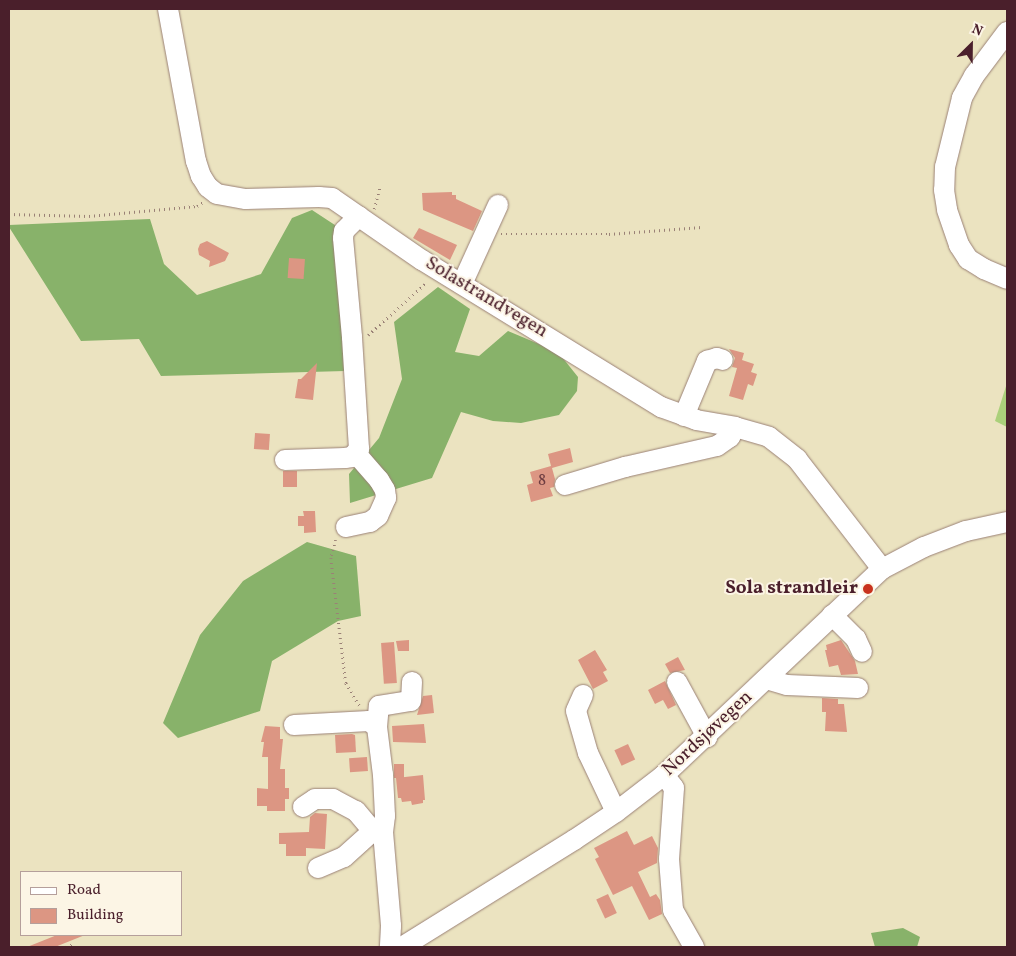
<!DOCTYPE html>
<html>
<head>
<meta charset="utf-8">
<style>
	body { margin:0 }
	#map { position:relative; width:1016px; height:956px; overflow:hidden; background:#ebe3c0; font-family:Vollkorn,serif }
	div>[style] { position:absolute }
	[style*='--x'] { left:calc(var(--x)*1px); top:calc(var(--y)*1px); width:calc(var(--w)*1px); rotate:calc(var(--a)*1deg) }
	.green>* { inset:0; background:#abd07a }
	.forest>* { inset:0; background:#88b26a }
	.building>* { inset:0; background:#dc9683; transform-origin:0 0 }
	.path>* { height:2.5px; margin-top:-1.25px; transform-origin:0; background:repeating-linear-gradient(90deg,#9a8176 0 1px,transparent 0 5px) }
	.roads { filter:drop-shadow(0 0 1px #9a8176) drop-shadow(0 0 1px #9a8176) }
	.minor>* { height:20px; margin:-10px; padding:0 10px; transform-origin:10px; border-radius:10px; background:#fff }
	.dots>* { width:14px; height:14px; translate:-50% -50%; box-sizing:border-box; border:2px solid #fcf5e5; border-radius:50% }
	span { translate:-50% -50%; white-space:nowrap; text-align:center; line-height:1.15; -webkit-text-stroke:4px #fcf5e5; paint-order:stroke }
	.number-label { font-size:16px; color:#6e3d41 }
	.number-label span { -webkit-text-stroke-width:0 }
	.street-label { font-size:19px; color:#4a1f2b }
	.poi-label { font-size:19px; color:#4a1f2b; font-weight:700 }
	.right { translate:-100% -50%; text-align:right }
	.frame { position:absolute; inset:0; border:10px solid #4a1f2b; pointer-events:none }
	.legend { position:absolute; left:20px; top:871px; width:162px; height:65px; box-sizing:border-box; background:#fcf5e5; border:1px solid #b59f9b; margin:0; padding:6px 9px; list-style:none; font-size:15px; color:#4a1f2b }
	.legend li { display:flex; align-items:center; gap:10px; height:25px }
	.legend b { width:25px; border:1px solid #b59f9b }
	.north { position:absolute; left:946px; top:20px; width:50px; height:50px; -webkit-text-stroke:4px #fcf5e5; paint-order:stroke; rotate:23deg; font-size:14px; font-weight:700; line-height:20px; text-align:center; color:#4a1f2b }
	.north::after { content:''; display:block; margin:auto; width:18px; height:22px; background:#4a1f2b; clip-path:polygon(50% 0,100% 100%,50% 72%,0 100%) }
</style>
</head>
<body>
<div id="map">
	<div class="green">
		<i style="clip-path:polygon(1007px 383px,1007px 427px,995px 421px)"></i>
	</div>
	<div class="forest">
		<i style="clip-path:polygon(312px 210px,341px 229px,345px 371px,161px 376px,139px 339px,81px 341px,9px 227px,9px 225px,150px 219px,164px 264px,197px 295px,261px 274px,292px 218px)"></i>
		<i style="clip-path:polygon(438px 287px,470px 309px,455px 352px,479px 356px,508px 331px,558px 352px,578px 377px,577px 391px,559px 415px,521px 423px,493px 421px,461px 412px,432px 478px,350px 503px,349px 474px,379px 438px,402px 379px,394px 322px)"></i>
		<i style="clip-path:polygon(307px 542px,356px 556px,361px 616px,338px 621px,272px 661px,260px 711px,178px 738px,163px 723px,200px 635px,243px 581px)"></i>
		<i style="clip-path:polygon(903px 928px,920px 937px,917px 947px,875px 947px,871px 933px)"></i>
	</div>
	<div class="building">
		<i style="clip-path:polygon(452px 192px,452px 195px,456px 195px,456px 199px,482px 211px,473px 231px,423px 210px,422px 193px)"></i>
		<i style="clip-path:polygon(419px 228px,457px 245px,450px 260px,413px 238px)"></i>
		<i style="clip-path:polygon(207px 241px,229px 253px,225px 261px,209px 267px,210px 261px,199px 255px,198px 249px,200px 244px)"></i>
		<i style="left:289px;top:258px;width:16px;height:20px;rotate:4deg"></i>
		<i style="clip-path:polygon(729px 349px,744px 353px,742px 360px,754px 364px,751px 372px,757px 374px,753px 386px,748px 384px,743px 400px,729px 396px,737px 368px,732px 367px,735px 358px)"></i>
		<i style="clip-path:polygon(317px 363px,313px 400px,295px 398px,298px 379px,301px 379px)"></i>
		<i style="left:255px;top:433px;width:15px;height:16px;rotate:4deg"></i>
		<i style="clip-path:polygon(570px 448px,573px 462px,552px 468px,555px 479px,554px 487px,550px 488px,553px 496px,531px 502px,527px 485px,533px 483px,530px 472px,551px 466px,548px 454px)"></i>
		<i style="left:283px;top:471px;width:14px;height:16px"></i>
		<i style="clip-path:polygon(303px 511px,315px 511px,316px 532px,304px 533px,304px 526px,298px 526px,298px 516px,304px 516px)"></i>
		<i style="clip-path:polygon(409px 640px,409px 651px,398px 651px,396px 641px)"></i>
		<i style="clip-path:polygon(841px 640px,855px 661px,858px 674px,841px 675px,838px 665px,829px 667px,825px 650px,827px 650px,826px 645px)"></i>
		<i style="left:394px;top:642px;width:41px;height:13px;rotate:86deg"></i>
		<i style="clip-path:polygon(595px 650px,607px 670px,603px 672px,608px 681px,593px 689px,578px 660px)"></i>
		<i style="clip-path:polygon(678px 657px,685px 670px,670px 673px,665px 664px)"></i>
		<i style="clip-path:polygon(665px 681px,676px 705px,668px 709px,663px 700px,655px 704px,648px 690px)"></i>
		<i style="clip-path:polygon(432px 695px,434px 713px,417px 715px,423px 696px)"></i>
		<i style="clip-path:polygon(822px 698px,838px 699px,838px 704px,844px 704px,847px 732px,825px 731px,826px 712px,822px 712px)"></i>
		<i style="clip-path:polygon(424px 724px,426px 743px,393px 742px,392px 726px)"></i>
		<i style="clip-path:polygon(265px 726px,280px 727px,280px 739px,283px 739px,280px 769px,285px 769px,285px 788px,289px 788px,289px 799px,285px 799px,285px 811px,267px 811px,267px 806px,257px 806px,257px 788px,268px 789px,268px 757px,262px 757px,264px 742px,261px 742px)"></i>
		<i style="clip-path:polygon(352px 734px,355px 735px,356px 752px,336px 753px,335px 735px)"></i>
		<i style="left:628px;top:744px;width:17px;height:15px;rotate:65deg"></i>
		<i style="left:367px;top:757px;width:14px;height:18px;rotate:86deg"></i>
		<i style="left:394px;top:764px;width:10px;height:14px"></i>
		<i style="clip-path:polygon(423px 775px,425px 800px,423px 800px,423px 803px,412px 805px,411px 801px,402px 802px,401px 798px,398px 798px,396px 778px)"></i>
		<i style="clip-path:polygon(315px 813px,327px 814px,325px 849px,306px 848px,306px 856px,286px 856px,286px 844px,279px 844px,279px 833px,309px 832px,310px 817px)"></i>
		<i style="clip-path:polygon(627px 831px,634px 845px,652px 836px,658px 848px,657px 863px,638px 872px,650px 897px,656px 894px,660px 900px,662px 914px,649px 920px,632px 886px,613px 895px,595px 859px,599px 857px,594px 848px)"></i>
		<i style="left:608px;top:894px;width:21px;height:13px;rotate:65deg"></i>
		<i style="clip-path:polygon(57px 935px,85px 935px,55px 947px,27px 947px)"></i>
	</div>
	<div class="path">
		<i style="--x:374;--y:209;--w:24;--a:-75"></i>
		<i style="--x:9;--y:214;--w:80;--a:1.4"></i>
		<i style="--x:89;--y:216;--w:108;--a:-5.3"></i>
		<i style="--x:197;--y:206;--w:7;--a:-34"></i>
		<i style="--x:501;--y:234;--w:108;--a:0"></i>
		<i style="--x:609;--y:234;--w:93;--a:-4.3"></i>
		<i style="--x:368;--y:335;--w:79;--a:-41.9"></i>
		<i style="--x:336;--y:540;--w:19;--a:106"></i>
		<i style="--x:331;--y:558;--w:126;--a:83.2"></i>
		<i style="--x:346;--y:683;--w:26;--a:59"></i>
		<i style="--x:66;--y:947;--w:9;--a:-21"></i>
	</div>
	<div class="roads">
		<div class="minor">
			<i style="--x:168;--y:9;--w:155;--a:79.6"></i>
			<i style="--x:196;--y:161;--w:16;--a:72"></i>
			<i style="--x:201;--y:176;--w:13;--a:58"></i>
			<i style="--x:208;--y:187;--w:11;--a:38"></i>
			<i style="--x:217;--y:194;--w:29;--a:10"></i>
			<i style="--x:246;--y:199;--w:73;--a:-1.6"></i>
			<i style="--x:319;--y:197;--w:13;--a:4"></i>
			<i style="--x:332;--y:198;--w:109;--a:34.6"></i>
			<i style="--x:422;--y:260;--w:281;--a:31.6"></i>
			<i style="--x:661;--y:407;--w:37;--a:20"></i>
			<i style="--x:696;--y:420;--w:40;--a:10"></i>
			<i style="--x:735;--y:427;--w:35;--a:16"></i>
			<i style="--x:769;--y:437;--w:36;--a:38"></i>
			<i style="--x:797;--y:459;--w:139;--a:52.3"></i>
			<i style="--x:1007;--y:32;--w:55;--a:126.9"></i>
			<i style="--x:974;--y:76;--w:25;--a:119"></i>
			<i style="--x:962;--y:98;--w:71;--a:103.8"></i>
			<i style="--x:945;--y:167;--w:23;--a:92"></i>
			<i style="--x:944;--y:190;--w:20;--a:81"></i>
			<i style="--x:947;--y:210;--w:37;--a:71"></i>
			<i style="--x:959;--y:245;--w:17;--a:57"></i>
			<i style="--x:968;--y:259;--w:19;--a:32"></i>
			<i style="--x:984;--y:269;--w:25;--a:23"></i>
			<i style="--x:462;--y:284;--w:87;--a:-65.5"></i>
			<i style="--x:684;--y:416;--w:60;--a:-67.3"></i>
			<i style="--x:707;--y:361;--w:10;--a:-17"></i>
			<i style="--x:717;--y:358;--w:6;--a:18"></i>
			<i style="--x:285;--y:460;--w:60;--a:-1.9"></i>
			<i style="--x:345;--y:458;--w:7;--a:-8"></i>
			<i style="--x:352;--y:457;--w:11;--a:-49"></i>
			<i style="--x:359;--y:449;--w:112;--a:-93.6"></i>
			<i style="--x:352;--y:337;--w:99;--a:-95.2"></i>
			<i style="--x:343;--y:238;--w:7;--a:-82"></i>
			<i style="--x:344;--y:231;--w:21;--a:-45"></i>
			<i style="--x:565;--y:485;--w:63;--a:-16.7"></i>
			<i style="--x:625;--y:467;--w:94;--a:-12.9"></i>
			<i style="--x:717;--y:446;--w:16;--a:-35"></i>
			<i style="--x:730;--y:437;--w:11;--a:-63"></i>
			<i style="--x:346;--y:527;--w:25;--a:-12"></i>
			<i style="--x:370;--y:522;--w:10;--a:-37"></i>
			<i style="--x:378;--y:516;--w:20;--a:-66"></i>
			<i style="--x:386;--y:498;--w:8;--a:-97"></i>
			<i style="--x:385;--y:490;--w:12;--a:-121"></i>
			<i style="--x:379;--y:480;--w:35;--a:-131"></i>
			<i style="--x:832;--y:615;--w:34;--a:45"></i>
			<i style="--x:856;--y:639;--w:14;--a:65"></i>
			<i style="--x:766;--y:679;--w:22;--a:16"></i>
			<i style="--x:787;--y:685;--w:71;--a:2.4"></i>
			<i style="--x:677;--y:682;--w:63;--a:61.4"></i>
			<i style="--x:583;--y:695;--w:17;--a:114"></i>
			<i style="--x:576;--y:711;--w:44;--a:74.1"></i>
			<i style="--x:588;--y:753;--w:65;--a:64.6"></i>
			<i style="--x:294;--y:725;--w:75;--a:-3.1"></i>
			<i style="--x:369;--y:721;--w:10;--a:37"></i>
			<i style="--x:377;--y:727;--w:48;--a:82.9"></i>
			<i style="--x:383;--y:775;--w:41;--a:87.2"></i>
			<i style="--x:385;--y:816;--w:16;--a:97"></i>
			<i style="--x:383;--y:832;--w:94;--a:85.1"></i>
			<i style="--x:391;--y:926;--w:21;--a:93"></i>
			<i style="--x:377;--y:727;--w:21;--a:-85"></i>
			<i style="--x:379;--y:706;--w:32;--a:-9"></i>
			<i style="--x:411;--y:701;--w:19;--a:-87"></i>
			<i style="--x:664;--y:775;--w:16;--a:52"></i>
			<i style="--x:674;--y:788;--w:71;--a:94"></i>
			<i style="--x:669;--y:859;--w:51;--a:85.5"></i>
			<i style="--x:673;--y:910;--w:43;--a:60.4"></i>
			<i style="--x:303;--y:807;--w:14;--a:-34"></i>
			<i style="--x:315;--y:799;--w:18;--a:0"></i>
			<i style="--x:333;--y:799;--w:26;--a:28"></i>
			<i style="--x:356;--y:811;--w:26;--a:50"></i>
			<i style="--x:318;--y:868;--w:28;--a:-23"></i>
			<i style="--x:344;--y:857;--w:39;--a:-42"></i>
			<i style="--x:373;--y:831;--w:10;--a:6"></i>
			<i style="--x:402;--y:947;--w:203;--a:-31.9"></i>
			<i style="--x:574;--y:840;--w:50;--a:-33.7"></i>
			<i style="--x:616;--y:812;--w:61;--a:-37.6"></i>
			<i style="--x:664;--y:775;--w:300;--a:-43.4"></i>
			<i style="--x:882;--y:569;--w:47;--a:-27.6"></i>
			<i style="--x:924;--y:547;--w:45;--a:-20.9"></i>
			<i style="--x:966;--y:531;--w:42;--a:-12.4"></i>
		</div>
	</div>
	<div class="dots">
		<i style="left:868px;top:589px;background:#c8321e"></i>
	</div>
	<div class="number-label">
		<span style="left:542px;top:481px">8</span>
	</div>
	<div class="street-label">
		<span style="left:486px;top:298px;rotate:31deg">Solastrandvegen</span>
		<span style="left:708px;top:734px;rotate:-43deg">Nordsjøvegen</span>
	</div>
	<div class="poi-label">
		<span class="right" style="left:858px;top:589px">Sola strandleir</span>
	</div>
	<div class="frame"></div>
	<ul class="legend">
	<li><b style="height:6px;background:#fff"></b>Road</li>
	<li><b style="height:14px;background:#dc9683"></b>Building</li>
	</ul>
	<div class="north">N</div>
</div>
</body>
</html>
